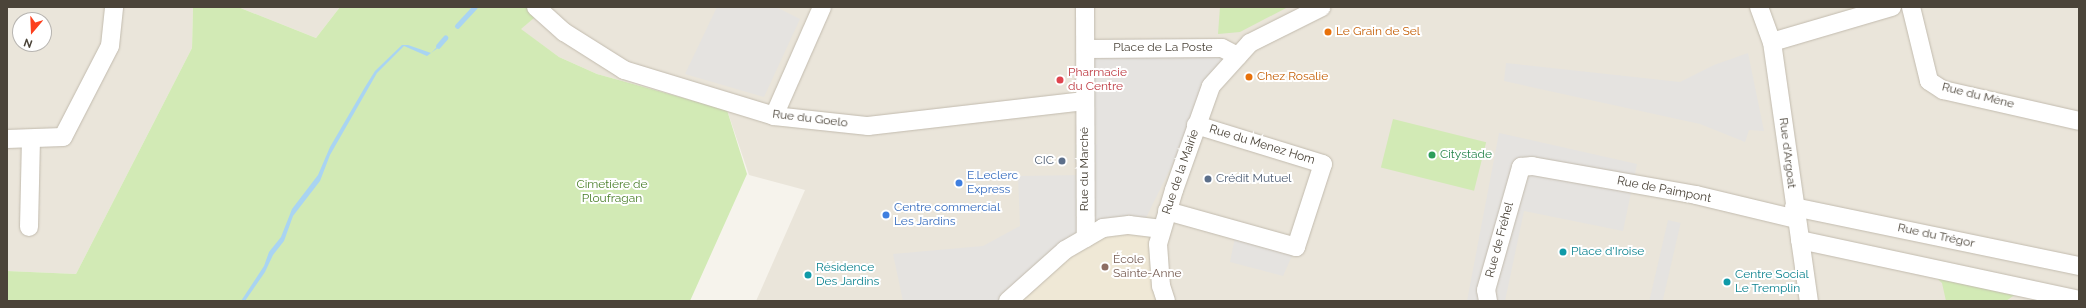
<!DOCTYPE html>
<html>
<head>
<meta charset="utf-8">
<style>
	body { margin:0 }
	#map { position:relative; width:2086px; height:308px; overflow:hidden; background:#f6f3ec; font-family:Raleway,sans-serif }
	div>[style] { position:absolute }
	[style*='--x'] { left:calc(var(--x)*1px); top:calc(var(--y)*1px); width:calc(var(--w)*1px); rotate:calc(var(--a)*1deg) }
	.residential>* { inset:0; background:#eae5da }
	.education>* { inset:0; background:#efe8d6 }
	.green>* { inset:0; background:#d2eab5; transform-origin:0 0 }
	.parking>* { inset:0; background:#e5e3e0; transform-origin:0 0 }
	.water>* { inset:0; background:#a9d4f2 }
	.stream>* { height:4.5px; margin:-2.25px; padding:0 2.25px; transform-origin:2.25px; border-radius:2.25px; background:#a9d4f2 }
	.roads { filter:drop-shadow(0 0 1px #c2bbae) drop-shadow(0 0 1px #c2bbae) }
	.minor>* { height:18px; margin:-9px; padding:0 9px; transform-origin:9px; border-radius:9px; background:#fff }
	.dots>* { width:11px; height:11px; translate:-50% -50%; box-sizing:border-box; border:2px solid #fff; border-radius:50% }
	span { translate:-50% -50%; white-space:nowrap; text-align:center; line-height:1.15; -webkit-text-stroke:4px #fff; paint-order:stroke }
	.food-label { font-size:12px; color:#c56008 }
	.left { translate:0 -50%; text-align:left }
	.street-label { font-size:12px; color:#4b4439 }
	.health-label { font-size:12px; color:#be3a42 }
	.leisure-label { font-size:12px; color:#27864d }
	.service-label { font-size:12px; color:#4e5e75 }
	.right { translate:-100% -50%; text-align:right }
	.shop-label { font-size:12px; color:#366cbe }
	.park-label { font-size:12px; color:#4a7f2a }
	.culture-label { font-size:12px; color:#0d838f }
	.education-label { font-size:12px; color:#785e54 }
	.frame { position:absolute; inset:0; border:8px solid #4b4439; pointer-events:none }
	.north { position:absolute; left:12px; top:12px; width:40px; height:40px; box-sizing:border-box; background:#fff; border:1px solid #b7b4b0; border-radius:50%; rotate:199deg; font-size:11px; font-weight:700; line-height:16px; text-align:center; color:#4b4439 }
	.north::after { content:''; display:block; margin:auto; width:14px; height:18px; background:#fc3f1d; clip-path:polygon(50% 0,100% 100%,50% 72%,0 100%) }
</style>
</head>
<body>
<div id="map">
	<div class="residential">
		<i style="clip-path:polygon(evenodd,7px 7px,193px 7px,192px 48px,76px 274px,7px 271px,7px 7px,20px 20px,44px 20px,44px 44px,20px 44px,20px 20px)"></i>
		<i style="clip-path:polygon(238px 7px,340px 7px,316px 38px)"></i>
		<i style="clip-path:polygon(547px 7px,2079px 7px,2079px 301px,756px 301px,805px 190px,749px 175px,727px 110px,597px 74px,559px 57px,520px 29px)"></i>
	</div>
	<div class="education">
		<i style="clip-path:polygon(1142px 226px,1158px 244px,1166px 301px,1008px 301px,1085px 239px)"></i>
	</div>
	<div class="green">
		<i style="clip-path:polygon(193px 7px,238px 7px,316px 38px,340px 7px,547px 7px,521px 29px,559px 57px,597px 74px,727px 110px,747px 174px,690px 301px,7px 301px,7px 271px,76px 274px,192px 48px)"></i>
		<i style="clip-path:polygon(1220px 7px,1288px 7px,1240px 32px,1218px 34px)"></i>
		<i style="left:1393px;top:119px;width:96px;height:50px;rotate:14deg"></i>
		<i style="clip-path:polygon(1936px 277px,2016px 294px,2006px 301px,1946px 301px,1942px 283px)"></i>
	</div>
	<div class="parking">
		<i style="clip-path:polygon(717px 7px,776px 7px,800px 19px,764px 97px,685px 74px)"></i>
		<i style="clip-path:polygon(1087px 49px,1238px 56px,1211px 86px,1142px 226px,1103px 228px,1010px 301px,903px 301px,893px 254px,983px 246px,1020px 226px,1018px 176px,1085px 175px)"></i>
		<i style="clip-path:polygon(1748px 53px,1764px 131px,1749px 130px,1745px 142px,1700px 124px,1504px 81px,1506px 63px,1680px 82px,1714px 65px)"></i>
		<i style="clip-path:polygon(1499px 133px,1637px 164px,1623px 231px,1524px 211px,1505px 301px,1467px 301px)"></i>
		<i style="left:1668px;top:220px;width:13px;height:83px;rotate:13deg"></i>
		<i style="clip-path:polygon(1236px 232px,1299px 240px,1283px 276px,1230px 262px)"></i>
	</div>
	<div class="water">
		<i style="clip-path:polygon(402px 45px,408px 45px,431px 53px,438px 46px,439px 47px,427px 56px,404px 46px,377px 73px,330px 155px,320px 181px,293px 216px,284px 241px,273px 255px,265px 272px,245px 301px,241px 301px,264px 266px,269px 252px,281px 237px,292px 209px,318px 175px,330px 147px,365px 87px,375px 71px)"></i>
	</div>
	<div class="stream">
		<i style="--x:457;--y:26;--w:26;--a:-47"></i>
		<i style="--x:438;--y:46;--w:11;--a:-49"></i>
	</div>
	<div class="roads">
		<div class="minor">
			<i style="--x:536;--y:7;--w:38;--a:42"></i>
			<i style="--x:564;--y:32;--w:71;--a:32.3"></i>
			<i style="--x:624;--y:70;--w:157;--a:17"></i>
			<i style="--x:774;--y:116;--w:95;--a:6.1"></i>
			<i style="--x:868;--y:126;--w:218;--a:-6.6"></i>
			<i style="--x:1085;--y:7;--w:231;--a:89.8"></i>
			<i style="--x:1759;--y:7;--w:37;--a:70"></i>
			<i style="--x:1772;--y:42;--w:262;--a:81.9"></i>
			<i style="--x:1911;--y:7;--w:76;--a:76.3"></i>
			<i style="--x:1929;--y:81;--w:17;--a:33"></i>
			<i style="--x:1943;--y:90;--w:139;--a:12.8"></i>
			<i style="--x:1772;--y:42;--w:125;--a:-16.3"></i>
			<i style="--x:1087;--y:49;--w:135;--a:-0.4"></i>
			<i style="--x:1222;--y:48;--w:18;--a:27"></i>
			<i style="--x:774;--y:116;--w:119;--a:-66.2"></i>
			<i style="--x:7;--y:139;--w:56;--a:-2"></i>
			<i style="--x:63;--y:137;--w:102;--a:-62.7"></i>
			<i style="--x:110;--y:46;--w:39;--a:-84"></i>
			<i style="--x:1794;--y:207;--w:291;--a:11.7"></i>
			<i style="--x:1167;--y:211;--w:134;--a:15.6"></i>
			<i style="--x:1296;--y:247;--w:87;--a:-72"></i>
			<i style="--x:1323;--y:164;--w:133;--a:-162.9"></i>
			<i style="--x:29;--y:227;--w:88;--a:-88.7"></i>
			<i style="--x:1800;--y:240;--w:285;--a:12.1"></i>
			<i style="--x:1008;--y:301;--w:76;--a:-41.8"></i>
			<i style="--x:1065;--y:250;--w:44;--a:-30.1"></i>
			<i style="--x:1103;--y:228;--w:26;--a:-7"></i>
			<i style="--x:1129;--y:225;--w:33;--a:7"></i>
			<i style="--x:1166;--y:301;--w:16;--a:-108"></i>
			<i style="--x:1161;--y:286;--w:42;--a:-94.1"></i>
			<i style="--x:1158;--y:244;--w:56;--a:-73.5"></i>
			<i style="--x:1174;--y:190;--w:110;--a:-70.4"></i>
			<i style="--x:1211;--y:86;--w:58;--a:-47.8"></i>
			<i style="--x:1250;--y:43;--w:80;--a:-26.6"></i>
			<i style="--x:1488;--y:301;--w:11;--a:-100"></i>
			<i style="--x:1486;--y:290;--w:128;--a:-74.1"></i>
			<i style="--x:1521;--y:167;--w:11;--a:-5"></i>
			<i style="--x:1532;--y:166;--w:167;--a:10"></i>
			<i style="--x:1696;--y:195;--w:103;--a:13.5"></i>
		</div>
	</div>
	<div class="dots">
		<i style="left:1328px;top:32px;background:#e8710a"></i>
		<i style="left:1249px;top:77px;background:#e8710a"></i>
		<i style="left:1060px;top:80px;background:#e0444e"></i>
		<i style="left:1432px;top:155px;background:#2e9e5b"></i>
		<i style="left:1062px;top:161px;background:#5c6f8a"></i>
		<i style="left:1208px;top:179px;background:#5c6f8a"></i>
		<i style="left:959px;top:183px;background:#3f7fe0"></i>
		<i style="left:886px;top:215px;background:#3f7fe0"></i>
		<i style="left:1563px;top:252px;background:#0f9aa8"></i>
		<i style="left:1105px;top:267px;background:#8d6e63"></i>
		<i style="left:808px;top:275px;background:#0f9aa8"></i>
		<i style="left:1727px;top:282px;background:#0f9aa8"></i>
	</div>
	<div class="food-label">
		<span class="left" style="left:1336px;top:32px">Le Grain de Sel</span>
		<span class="left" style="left:1257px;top:77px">Chez Rosalie</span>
	</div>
	<div class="street-label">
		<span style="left:1163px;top:48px">Place de La Poste</span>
		<span style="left:1978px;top:96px;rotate:14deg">Rue du Mène</span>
		<span style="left:810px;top:119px;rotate:7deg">Rue du Goelo</span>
		<span style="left:1262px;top:145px;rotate:17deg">Rue du Menez Hom</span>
		<span style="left:1787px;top:153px;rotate:83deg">Rue d'Argoat</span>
		<span style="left:1085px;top:169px;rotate:-90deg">Rue du Marché</span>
		<span style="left:1181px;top:172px;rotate:-71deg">Rue de la Mairie</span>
		<span style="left:1664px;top:190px;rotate:11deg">Rue de Paimpont</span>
		<span style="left:1936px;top:236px;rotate:12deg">Rue du Trégor</span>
		<span style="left:1500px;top:240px;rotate:-75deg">Rue de Fréhel</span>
	</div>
	<div class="health-label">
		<span class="left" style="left:1068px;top:80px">Pharmacie<br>du Centre</span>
	</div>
	<div class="leisure-label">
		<span class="left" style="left:1440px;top:155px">Citystade</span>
	</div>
	<div class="service-label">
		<span class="right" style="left:1054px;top:161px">CIC</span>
		<span class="left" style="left:1216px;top:179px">Crédit Mutuel</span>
	</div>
	<div class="shop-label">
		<span class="left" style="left:967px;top:183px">E.Leclerc<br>Express</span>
		<span class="left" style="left:894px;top:215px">Centre commercial<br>Les Jardins</span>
	</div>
	<div class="park-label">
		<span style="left:612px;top:192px">Cimetière de<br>Ploufragan</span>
	</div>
	<div class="culture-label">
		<span class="left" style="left:1571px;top:252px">Place d'Iroise</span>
		<span class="left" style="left:816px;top:275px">Résidence<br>Des Jardins</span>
		<span class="left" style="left:1735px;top:282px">Centre Social<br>Le Tremplin</span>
	</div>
	<div class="education-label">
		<span class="left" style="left:1113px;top:267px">École<br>Sainte-Anne</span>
	</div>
	<div class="frame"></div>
	<div class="north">N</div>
</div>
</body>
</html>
